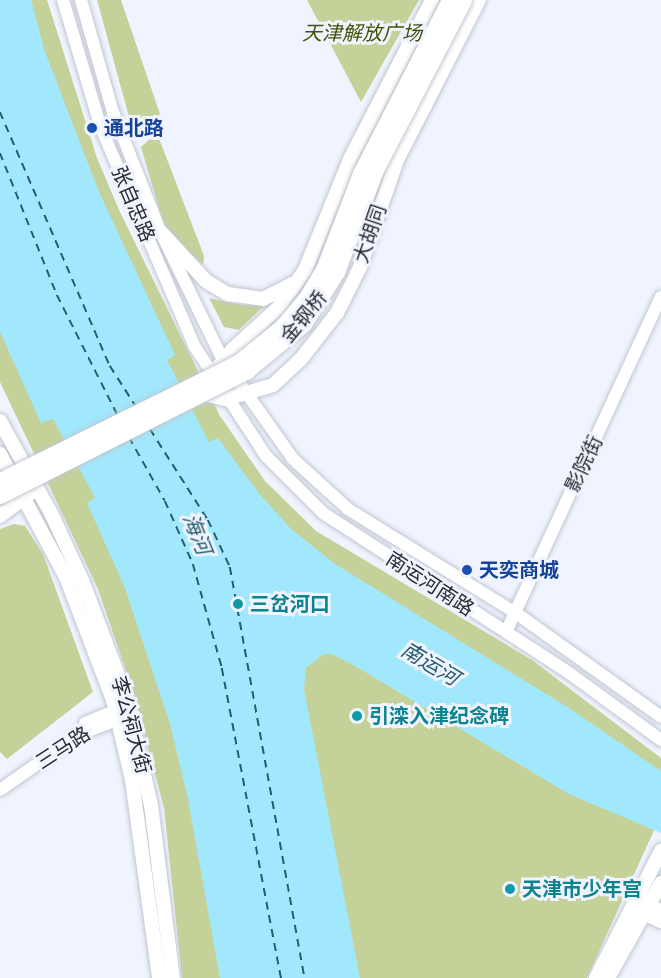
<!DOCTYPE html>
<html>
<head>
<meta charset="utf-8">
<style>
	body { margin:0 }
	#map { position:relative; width:661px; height:978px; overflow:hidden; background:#eff4ff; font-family:"Times New Roman","Noto Sans SC",serif }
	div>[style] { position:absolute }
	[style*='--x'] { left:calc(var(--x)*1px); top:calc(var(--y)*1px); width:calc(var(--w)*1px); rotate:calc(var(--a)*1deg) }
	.green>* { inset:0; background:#c4d299 }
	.water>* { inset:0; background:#a1e8fd }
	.ferry>* { height:1.5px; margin-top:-0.75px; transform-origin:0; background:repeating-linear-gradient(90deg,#255d6c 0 8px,transparent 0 14px) }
	.roads { filter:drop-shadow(0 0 2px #c1c6d1) drop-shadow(0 0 2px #c1c6d1) }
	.tertiary>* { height:12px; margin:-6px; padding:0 6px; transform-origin:6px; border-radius:6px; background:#fff }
	.secondary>* { height:14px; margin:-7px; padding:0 7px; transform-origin:7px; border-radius:7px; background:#fff }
	.bridges { filter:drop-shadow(0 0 2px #c1c6d1) drop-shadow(0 0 2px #c1c6d1) }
	.primary-bridge>* { height:15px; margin:-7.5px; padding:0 7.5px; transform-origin:7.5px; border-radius:7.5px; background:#fff }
	.dots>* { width:16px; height:16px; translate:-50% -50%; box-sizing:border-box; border:3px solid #eff4ff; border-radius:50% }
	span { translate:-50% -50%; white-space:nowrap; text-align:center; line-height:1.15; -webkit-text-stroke:6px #eff4ff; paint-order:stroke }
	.park-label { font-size:20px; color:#455003; font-style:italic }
	.transit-label { font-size:20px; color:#164399; font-weight:700 }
	.left { translate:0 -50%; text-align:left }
	.street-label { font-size:20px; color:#2a2b2f }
	.culture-label { font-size:20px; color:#0d838f; font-weight:700 }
	.water-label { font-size:21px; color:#255d6c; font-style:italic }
</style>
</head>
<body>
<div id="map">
	<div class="green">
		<i style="clip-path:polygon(0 0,47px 0,97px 158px,120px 212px,220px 416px,265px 481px,316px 531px,532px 660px,661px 758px,661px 815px,587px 978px,182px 978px,164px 808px,134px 694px,98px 589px,0 382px)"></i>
		<i style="clip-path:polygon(97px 0,121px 0,160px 114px,134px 135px)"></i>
		<i style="clip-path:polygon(307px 0,419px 0,361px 102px)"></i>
		<i style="clip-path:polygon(157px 133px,204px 256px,203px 265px,165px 229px,141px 147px)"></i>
		<i style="clip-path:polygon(209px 298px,236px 304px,264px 306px,239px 330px,224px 327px)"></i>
		<i style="clip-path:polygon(14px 524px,25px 526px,43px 554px,93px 692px,7px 759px,0 752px,0 529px)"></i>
	</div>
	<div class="water">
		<i style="clip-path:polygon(0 0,31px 0,45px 52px,99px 192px,175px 355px,167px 360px,209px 442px,218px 438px,258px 492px,290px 528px,335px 564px,569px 708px,661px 771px,661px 833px,569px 794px,355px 666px,332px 654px,324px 654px,306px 668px,304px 689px,360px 978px,220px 978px,188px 799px,170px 724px,125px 588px,87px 503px,95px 498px,53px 419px,41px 423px,0 332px)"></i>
	</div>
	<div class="ferry">
		<i style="--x:0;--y:112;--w:277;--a:66.6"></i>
		<i style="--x:110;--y:366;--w:46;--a:57.3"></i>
		<i style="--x:0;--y:153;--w:153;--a:68.1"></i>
		<i style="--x:57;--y:295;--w:133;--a:63.2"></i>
		<i style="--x:150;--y:429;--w:108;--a:57.5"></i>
		<i style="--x:208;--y:520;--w:52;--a:64.9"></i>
		<i style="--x:230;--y:567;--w:418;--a:79.7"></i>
		<i style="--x:129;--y:437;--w:73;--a:60.6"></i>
		<i style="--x:165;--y:501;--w:69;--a:66"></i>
		<i style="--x:193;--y:564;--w:108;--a:74.4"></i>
		<i style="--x:222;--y:668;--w:316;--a:79.2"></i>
	</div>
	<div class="roads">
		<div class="tertiary">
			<i style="--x:63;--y:0;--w:134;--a:73.5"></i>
			<i style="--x:101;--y:128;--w:238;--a:66.8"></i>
			<i style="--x:195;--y:347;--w:130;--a:56.9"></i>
			<i style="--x:266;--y:456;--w:81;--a:45"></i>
			<i style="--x:323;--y:513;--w:293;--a:33"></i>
			<i style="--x:569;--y:673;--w:114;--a:36.1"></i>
			<i style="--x:81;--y:0;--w:116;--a:74.1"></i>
			<i style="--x:113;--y:112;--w:128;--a:68.4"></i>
			<i style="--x:160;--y:231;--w:144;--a:64"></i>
			<i style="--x:223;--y:360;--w:121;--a:54.7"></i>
			<i style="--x:293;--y:459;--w:74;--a:42.3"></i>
			<i style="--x:348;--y:509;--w:198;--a:31.8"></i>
			<i style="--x:516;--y:613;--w:178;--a:35.6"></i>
			<i style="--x:506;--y:632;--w:369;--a:-65.2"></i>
			<i style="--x:85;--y:723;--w:42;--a:-22.3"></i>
			<i style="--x:0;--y:790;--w:98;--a:-35"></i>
			<i style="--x:80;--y:734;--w:48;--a:-20.7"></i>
			<i style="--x:640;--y:901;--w:23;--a:23"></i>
			<i style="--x:636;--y:911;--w:27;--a:24"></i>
		</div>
		<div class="secondary">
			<i style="--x:160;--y:231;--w:68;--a:47.4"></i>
			<i style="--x:206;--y:281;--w:26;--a:31"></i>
			<i style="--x:228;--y:294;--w:35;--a:8"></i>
			<i style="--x:263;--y:299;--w:34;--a:-27"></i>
			<i style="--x:211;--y:376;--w:33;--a:-51"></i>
			<i style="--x:232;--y:350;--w:62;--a:-42.4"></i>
			<i style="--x:278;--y:308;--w:47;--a:-54.6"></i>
			<i style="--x:305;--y:270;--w:120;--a:-67.9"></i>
			<i style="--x:350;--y:159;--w:179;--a:-62.7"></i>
			<i style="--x:199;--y:393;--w:28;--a:13"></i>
			<i style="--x:226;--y:399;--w:49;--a:-16.6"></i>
			<i style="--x:273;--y:385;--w:38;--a:-43"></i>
			<i style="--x:301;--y:359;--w:58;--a:-52"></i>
			<i style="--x:337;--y:313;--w:51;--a:-63.4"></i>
			<i style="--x:360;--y:267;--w:113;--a:-70.9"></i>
			<i style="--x:397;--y:160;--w:180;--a:-62.9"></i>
			<i style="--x:0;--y:421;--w:105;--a:61"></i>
			<i style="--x:51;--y:513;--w:74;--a:65.2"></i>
			<i style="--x:82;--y:580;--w:124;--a:69.2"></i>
			<i style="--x:126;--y:696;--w:112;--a:77.1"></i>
			<i style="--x:151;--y:805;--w:174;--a:82.8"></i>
			<i style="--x:0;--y:454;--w:140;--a:61.8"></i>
			<i style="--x:66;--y:577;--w:132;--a:69.1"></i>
			<i style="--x:113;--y:700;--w:82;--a:76.6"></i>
			<i style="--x:132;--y:780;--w:200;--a:82.2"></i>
			<i style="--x:0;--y:516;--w:39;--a:-37"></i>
			<i style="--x:596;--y:978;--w:143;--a:-62.9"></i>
			<i style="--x:608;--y:978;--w:109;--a:-60.8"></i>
		</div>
	</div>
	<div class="bridges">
		<div class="primary-bridge">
			<i style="--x:0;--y:480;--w:266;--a:-26.4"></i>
			<i style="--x:238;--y:362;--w:57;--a:-39.3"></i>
			<i style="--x:282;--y:326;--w:35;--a:-50"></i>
			<i style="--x:305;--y:299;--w:37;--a:-59"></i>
			<i style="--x:324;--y:267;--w:101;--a:-69"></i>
			<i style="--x:360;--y:173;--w:195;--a:-62.8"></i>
			<i style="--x:0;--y:496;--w:277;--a:-26.8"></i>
			<i style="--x:247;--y:371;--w:74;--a:-39.5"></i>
			<i style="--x:304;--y:324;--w:62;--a:-57.6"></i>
			<i style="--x:337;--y:272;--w:109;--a:-69.1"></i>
			<i style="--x:376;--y:170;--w:191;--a:-62.6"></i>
		</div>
	</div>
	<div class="dots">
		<i style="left:92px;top:128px;background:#1a4fb4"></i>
		<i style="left:467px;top:570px;background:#1a4fb4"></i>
		<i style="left:238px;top:604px;background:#0f9aa8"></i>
		<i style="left:357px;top:716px;background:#0f9aa8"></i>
		<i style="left:510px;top:889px;background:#0f9aa8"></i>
	</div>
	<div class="park-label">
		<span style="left:362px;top:33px">天津解放广场</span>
	</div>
	<div class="transit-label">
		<span class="left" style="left:104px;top:128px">通北路</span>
		<span class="left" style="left:479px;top:570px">天奕商城</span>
	</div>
	<div class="street-label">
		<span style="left:133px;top:204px;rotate:67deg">张自忠路</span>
		<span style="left:370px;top:234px;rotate:-71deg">大胡同</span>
		<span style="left:304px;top:317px;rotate:-50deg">金钢桥</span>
		<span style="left:584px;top:464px;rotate:-65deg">影院街</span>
		<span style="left:430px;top:584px;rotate:33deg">南运河南路</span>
		<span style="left:131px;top:725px;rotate:75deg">李公祠大街</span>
		<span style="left:63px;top:748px;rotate:-33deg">三马路</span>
	</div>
	<div class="culture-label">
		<span class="left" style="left:250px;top:604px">三岔河口</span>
		<span class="left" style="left:369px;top:716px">引滦入津纪念碑</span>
		<span class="left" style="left:522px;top:889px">天津市少年宫</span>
	</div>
	<div class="water-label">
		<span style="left:197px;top:534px;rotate:68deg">海河</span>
		<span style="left:430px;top:664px;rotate:31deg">南运河</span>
	</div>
</div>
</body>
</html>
